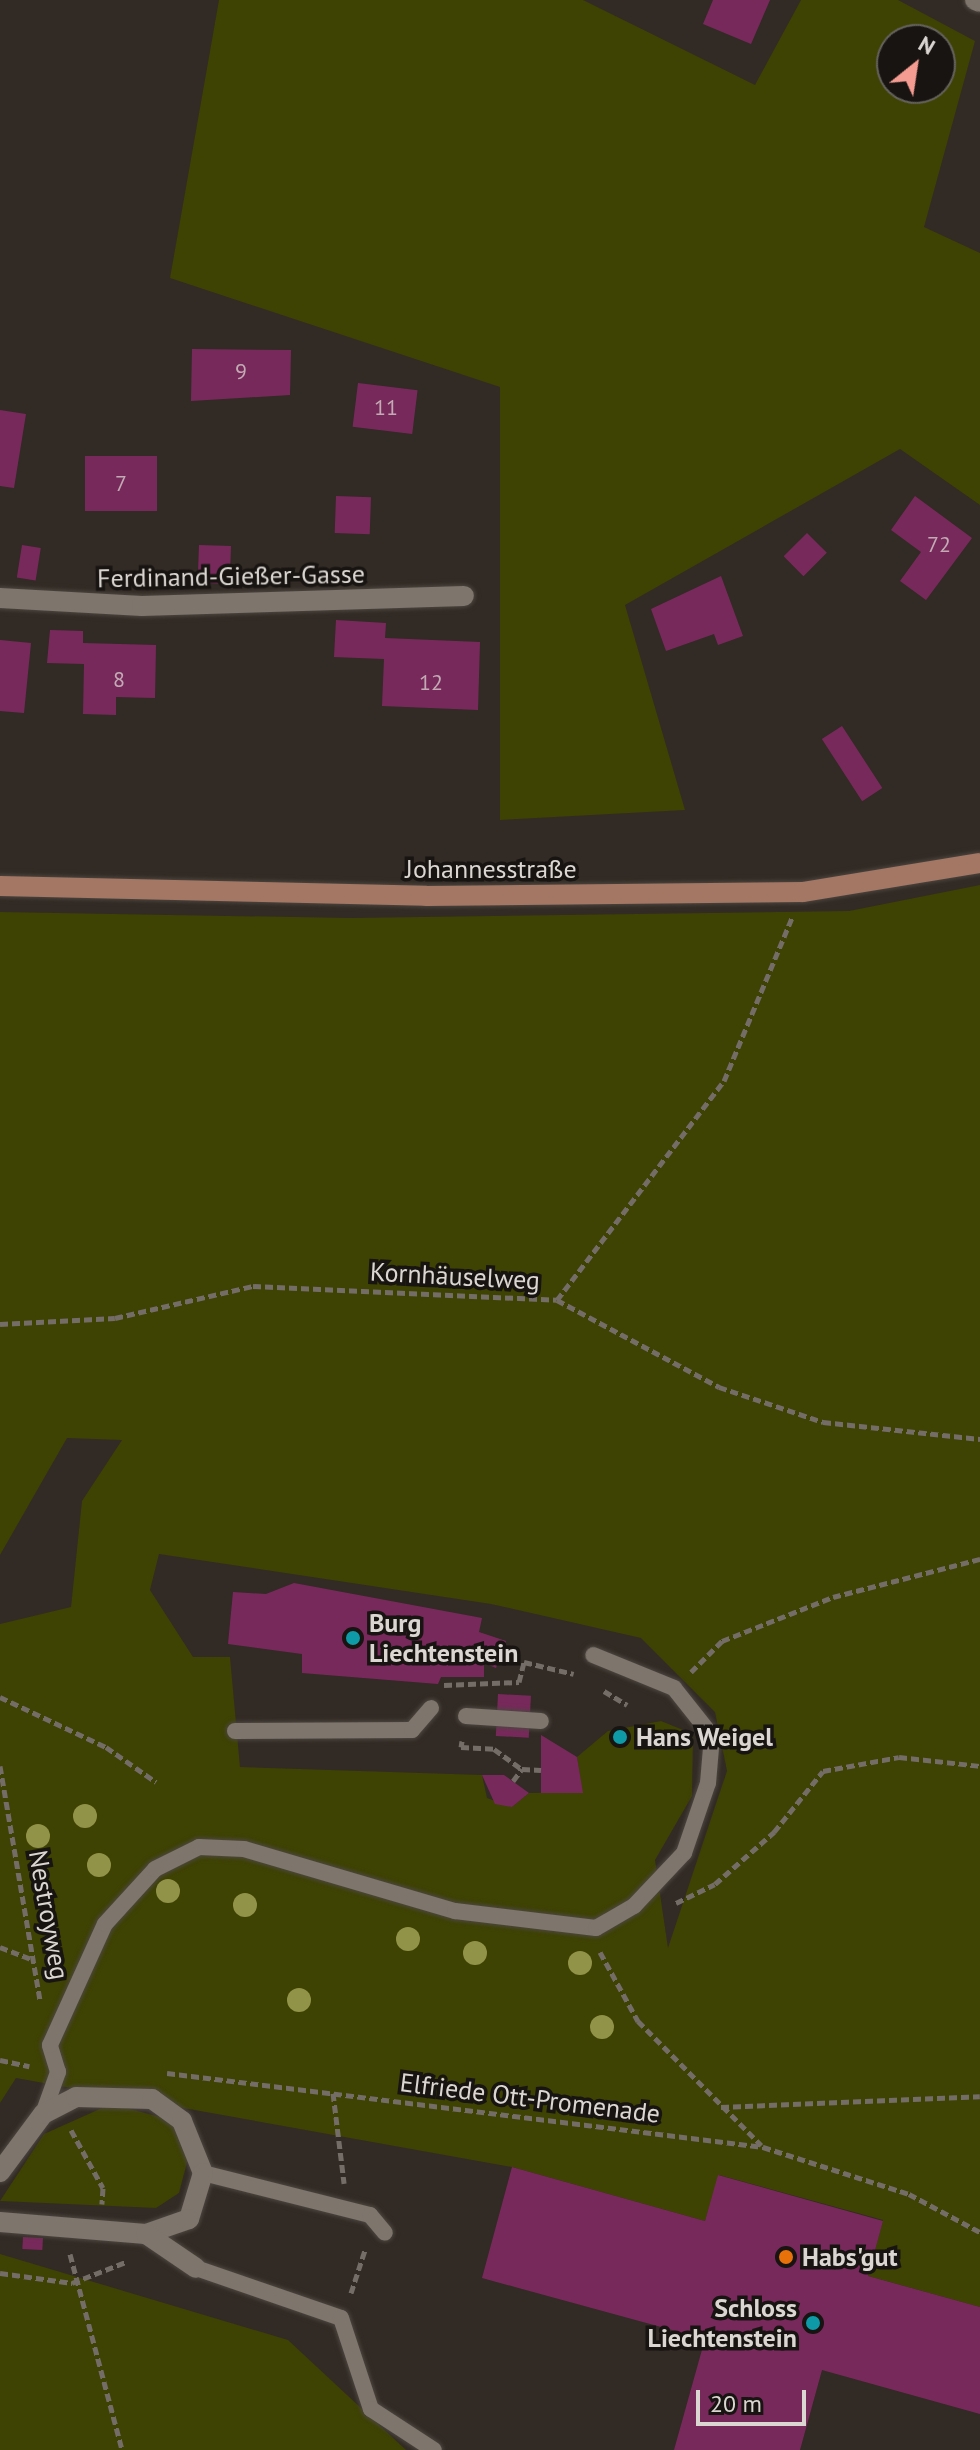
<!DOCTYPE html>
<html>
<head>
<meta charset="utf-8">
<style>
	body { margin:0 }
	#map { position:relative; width:980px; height:2450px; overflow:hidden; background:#322a24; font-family:"PT Sans",sans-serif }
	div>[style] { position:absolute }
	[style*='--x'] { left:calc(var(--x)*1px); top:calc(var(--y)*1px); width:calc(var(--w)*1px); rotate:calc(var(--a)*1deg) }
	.green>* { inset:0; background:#3e4202 }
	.building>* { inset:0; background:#78295b; transform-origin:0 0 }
	.path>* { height:5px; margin-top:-2.5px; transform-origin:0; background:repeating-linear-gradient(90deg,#736c67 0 8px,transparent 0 12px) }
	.roads { filter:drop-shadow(0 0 2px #4c4640) drop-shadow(0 0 2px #4c4640) }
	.lane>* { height:16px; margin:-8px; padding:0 8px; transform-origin:8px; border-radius:8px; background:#7e756d }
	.street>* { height:20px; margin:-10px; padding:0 10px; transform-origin:10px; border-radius:10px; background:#7e756d }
	.secondary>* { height:20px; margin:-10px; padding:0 10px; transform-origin:10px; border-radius:10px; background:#a47764 }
	.trees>* { width:24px; height:24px; margin:-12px; border-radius:50%; background:#919348 }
	.dots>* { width:22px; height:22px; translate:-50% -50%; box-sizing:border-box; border:4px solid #171411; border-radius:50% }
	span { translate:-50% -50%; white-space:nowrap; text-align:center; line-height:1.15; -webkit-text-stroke:7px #171411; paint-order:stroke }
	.number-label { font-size:22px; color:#c2abb4 }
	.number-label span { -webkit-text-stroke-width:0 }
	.street-label { font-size:26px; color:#dbd6d2 }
	.poi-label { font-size:26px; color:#dbd6d2; font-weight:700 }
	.left { translate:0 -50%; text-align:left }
	.right { translate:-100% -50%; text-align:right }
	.north { position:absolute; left:876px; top:24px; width:80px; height:80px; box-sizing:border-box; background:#171411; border:2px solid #65625e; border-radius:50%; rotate:30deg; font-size:22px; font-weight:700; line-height:32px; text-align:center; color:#dbd6d2 }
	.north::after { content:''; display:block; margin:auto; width:28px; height:36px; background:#f59c92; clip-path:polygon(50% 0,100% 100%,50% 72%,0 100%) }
	.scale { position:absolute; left:696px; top:2390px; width:110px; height:36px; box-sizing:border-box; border:4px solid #dbd6d2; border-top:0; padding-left:10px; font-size:24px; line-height:28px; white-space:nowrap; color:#dbd6d2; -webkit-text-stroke:6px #171411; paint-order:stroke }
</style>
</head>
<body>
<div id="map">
	<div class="green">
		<i style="clip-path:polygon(evenodd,219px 0,583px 0,755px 85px,801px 0,898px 0,975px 41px,924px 227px,980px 253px,980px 505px,900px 449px,625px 605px,685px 810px,500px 820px,500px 387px,170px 278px,219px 0,892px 40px,940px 40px,940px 88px,892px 88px,892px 40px)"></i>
		<i style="clip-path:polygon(evenodd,980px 885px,980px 2307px,868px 2276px,883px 2220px,719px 2175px,705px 2221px,512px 2167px,16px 2078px,0 2103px,0 1624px,71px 1607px,82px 1501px,122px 1440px,67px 1438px,0 1555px,0 912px,350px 918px,849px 911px,980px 885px,159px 1554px,491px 1604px,641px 1638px,715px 1712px,727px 1771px,668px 1948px,655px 1860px,692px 1796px,693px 1734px,661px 1721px,608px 1731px,577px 1757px,582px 1792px,529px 1793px,512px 1807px,487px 1798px,482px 1775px,240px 1767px,230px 1657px,193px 1657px,150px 1590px,159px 1554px)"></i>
		<i style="clip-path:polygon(111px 2104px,160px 2117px,181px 2132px,190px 2151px,179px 2193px,156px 2208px,0 2201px,44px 2134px)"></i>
		<i style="clip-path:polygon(0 2254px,288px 2340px,406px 2450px,0 2450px)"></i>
	</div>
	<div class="building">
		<i style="clip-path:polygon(713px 0,770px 0,751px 44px,703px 24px)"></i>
		<i style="clip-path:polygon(192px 349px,291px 350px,290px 395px,191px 401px)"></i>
		<i style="left:358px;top:383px;width:60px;height:44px;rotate:7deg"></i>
		<i style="clip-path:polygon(0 410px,26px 414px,14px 488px,0 486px)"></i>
		<i style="left:157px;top:456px;width:55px;height:72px;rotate:90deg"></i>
		<i style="left:336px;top:496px;width:35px;height:37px;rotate:2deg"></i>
		<i style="clip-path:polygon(915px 496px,972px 538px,926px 600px,900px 581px,921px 552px,891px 530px)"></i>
		<i style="left:807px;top:533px;width:28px;height:33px;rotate:45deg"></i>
		<i style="left:22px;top:545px;width:19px;height:33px;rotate:9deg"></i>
		<i style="left:199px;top:545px;width:32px;height:38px;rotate:2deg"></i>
		<i style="clip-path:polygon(721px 576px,743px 636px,718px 645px,714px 634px,666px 651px,651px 609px)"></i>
		<i style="clip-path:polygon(336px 620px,386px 623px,385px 638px,480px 642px,478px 710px,382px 706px,384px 659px,334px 657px)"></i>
		<i style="clip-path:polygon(50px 630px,83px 631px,83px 643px,156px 645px,155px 698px,116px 697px,116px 715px,83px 714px,84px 664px,47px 663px)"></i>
		<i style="clip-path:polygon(0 640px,31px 643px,24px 713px,0 711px)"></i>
		<i style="left:842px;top:726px;width:74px;height:24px;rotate:57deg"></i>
		<i style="clip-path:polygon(294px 1583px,482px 1618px,479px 1632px,506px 1641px,496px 1668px,484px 1663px,484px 1677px,441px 1677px,438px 1684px,302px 1673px,302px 1654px,228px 1644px,233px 1592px,266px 1594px)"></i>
		<i style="left:498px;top:1694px;width:33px;height:42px;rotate:3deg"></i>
		<i style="clip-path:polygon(541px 1735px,577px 1757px,583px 1793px,541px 1793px)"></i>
		<i style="clip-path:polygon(482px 1775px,504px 1775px,529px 1793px,512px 1807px,495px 1804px)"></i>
		<i style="clip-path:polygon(512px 2167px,705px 2221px,718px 2175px,883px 2221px,868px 2276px,980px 2307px,980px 2414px,822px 2370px,800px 2450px,674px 2450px,705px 2339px,482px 2278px)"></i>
		<i style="left:23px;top:2237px;width:20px;height:12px;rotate:3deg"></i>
	</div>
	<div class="path">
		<i style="--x:557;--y:1300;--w:275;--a:-52.7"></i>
		<i style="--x:724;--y:1081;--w:177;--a:-67.4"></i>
		<i style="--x:0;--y:1324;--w:115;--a:-3"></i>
		<i style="--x:115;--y:1318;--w:142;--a:-13.1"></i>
		<i style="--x:253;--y:1286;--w:304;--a:2.6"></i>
		<i style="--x:557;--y:1300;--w:184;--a:28.2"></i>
		<i style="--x:719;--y:1387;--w:110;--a:18.6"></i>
		<i style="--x:823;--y:1422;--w:158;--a:6.2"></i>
		<i style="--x:691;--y:1672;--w:44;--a:-45"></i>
		<i style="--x:722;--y:1641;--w:119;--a:-21.6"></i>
		<i style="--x:833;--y:1597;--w:152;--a:-14.5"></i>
		<i style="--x:444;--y:1685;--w:75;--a:-2.3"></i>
		<i style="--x:519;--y:1682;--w:21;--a:-76"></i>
		<i style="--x:524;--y:1662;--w:51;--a:13.5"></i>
		<i style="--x:604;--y:1691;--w:27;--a:31"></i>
		<i style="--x:0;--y:1697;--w:117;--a:25.3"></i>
		<i style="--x:106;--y:1747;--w:61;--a:35"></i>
		<i style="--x:462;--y:1741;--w:6;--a:99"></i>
		<i style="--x:461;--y:1747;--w:33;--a:3"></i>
		<i style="--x:494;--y:1749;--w:34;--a:36"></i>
		<i style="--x:0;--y:1766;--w:238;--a:80.3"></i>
		<i style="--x:513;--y:1781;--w:15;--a:-53"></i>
		<i style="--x:522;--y:1769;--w:19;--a:3"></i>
		<i style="--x:676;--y:1903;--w:43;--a:-26"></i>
		<i style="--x:715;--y:1884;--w:79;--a:-41.4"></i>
		<i style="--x:774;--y:1832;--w:78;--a:-51.2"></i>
		<i style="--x:823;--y:1771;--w:77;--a:-10.4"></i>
		<i style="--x:899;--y:1757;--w:81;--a:6.3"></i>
		<i style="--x:0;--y:1947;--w:33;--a:21"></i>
		<i style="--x:600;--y:1952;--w:79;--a:61.2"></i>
		<i style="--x:638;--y:2021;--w:175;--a:45.2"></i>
		<i style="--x:0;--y:2060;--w:30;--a:12"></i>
		<i style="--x:167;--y:2073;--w:601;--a:7.08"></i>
		<i style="--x:763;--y:2147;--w:153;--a:17.8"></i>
		<i style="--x:909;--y:2194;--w:81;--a:28.2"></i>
		<i style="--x:333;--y:2093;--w:91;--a:83"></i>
		<i style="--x:721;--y:2107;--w:259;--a:-2.4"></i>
		<i style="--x:71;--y:2130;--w:66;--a:61.1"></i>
		<i style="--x:103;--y:2188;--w:16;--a:94"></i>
		<i style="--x:70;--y:2254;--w:203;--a:75.1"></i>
		<i style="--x:0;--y:2273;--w:73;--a:7.9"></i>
		<i style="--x:72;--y:2283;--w:58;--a:-21.3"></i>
		<i style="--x:351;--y:2293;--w:45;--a:-72"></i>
	</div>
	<div class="roads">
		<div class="lane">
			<i style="--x:466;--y:1716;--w:75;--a:3.8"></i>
			<i style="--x:235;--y:1731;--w:177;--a:-0.3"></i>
			<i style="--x:412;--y:1730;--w:29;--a:-49"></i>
			<i style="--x:43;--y:2114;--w:45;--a:-70.3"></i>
			<i style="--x:58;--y:2072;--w:28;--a:-107"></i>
			<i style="--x:50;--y:2045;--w:133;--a:-65.6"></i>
			<i style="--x:105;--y:1924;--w:74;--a:-47.7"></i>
			<i style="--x:155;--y:1869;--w:49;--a:-26.6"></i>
			<i style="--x:199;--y:1847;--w:45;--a:2.5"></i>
			<i style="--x:244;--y:1849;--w:220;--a:16.4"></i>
			<i style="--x:455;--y:1911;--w:142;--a:6.9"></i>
			<i style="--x:596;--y:1928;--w:44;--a:-30.1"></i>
			<i style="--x:634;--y:1906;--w:73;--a:-46.7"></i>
			<i style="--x:684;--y:1853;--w:74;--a:-71.1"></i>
			<i style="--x:708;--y:1783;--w:47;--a:-85.1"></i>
			<i style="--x:712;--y:1736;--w:61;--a:-128.4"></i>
			<i style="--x:674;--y:1688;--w:87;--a:-157.8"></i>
			<i style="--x:203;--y:2173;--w:172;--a:14.1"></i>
			<i style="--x:370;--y:2215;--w:23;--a:50"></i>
			<i style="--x:196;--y:2268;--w:153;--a:19"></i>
			<i style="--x:341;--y:2318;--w:96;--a:71.8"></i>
			<i style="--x:371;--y:2409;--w:75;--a:33.1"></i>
		</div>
		<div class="street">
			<i style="--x:975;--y:0;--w:5;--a:22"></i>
			<i style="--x:0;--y:598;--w:142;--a:3.2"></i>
			<i style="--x:142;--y:606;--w:322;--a:-1.8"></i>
			<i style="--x:0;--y:2172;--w:72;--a:-53.4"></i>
			<i style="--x:43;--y:2114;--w:37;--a:-27"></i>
			<i style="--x:76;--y:2097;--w:76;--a:1.5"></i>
			<i style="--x:152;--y:2099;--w:37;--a:36"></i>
			<i style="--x:182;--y:2121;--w:56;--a:68"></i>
			<i style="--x:203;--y:2173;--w:48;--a:106.9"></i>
			<i style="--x:189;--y:2219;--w:46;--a:160.8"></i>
			<i style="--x:0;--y:2222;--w:146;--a:4.7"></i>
			<i style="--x:146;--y:2234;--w:60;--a:34.2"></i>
		</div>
		<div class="secondary">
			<i style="--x:0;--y:886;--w:426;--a:1.3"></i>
			<i style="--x:426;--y:896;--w:377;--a:-0.6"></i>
			<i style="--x:803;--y:892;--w:179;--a:-9.3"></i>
		</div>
	</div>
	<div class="trees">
		<i style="left:85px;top:1816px"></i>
		<i style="left:38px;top:1836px"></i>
		<i style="left:99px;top:1865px"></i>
		<i style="left:168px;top:1891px"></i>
		<i style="left:245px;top:1905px"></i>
		<i style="left:408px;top:1939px"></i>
		<i style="left:475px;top:1953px"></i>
		<i style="left:580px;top:1963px"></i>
		<i style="left:299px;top:2000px"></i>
		<i style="left:602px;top:2027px"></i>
	</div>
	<div class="dots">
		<i style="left:353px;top:1638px;background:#0f9aa8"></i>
		<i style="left:620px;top:1737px;background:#0f9aa8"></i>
		<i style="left:786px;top:2257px;background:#e8710a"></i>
		<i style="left:813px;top:2323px;background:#0f9aa8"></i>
	</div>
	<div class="number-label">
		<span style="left:241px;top:372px">9</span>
		<span style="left:386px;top:408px">11</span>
		<span style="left:121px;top:484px">7</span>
		<span style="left:939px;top:545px">72</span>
		<span style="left:119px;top:680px">8</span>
		<span style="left:431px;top:683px">12</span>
	</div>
	<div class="street-label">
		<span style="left:231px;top:576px;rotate:-1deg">Ferdinand-Gießer-Gasse</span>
		<span style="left:491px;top:869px">Johannesstraße</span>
		<span style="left:455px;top:1276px;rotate:3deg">Kornhäuselweg</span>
		<span style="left:49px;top:1915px;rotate:80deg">Nestroyweg</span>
		<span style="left:530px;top:2098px;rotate:7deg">Elfriede Ott-Promenade</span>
	</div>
	<div class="poi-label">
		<span class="left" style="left:369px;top:1638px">Burg<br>Liechtenstein</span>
		<span class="left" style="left:636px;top:1737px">Hans Weigel</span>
		<span class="left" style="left:802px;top:2257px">Habs'gut</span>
		<span class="right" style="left:797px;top:2323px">Schloss<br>Liechtenstein</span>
	</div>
	<div class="north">N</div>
	<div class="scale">20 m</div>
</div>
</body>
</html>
